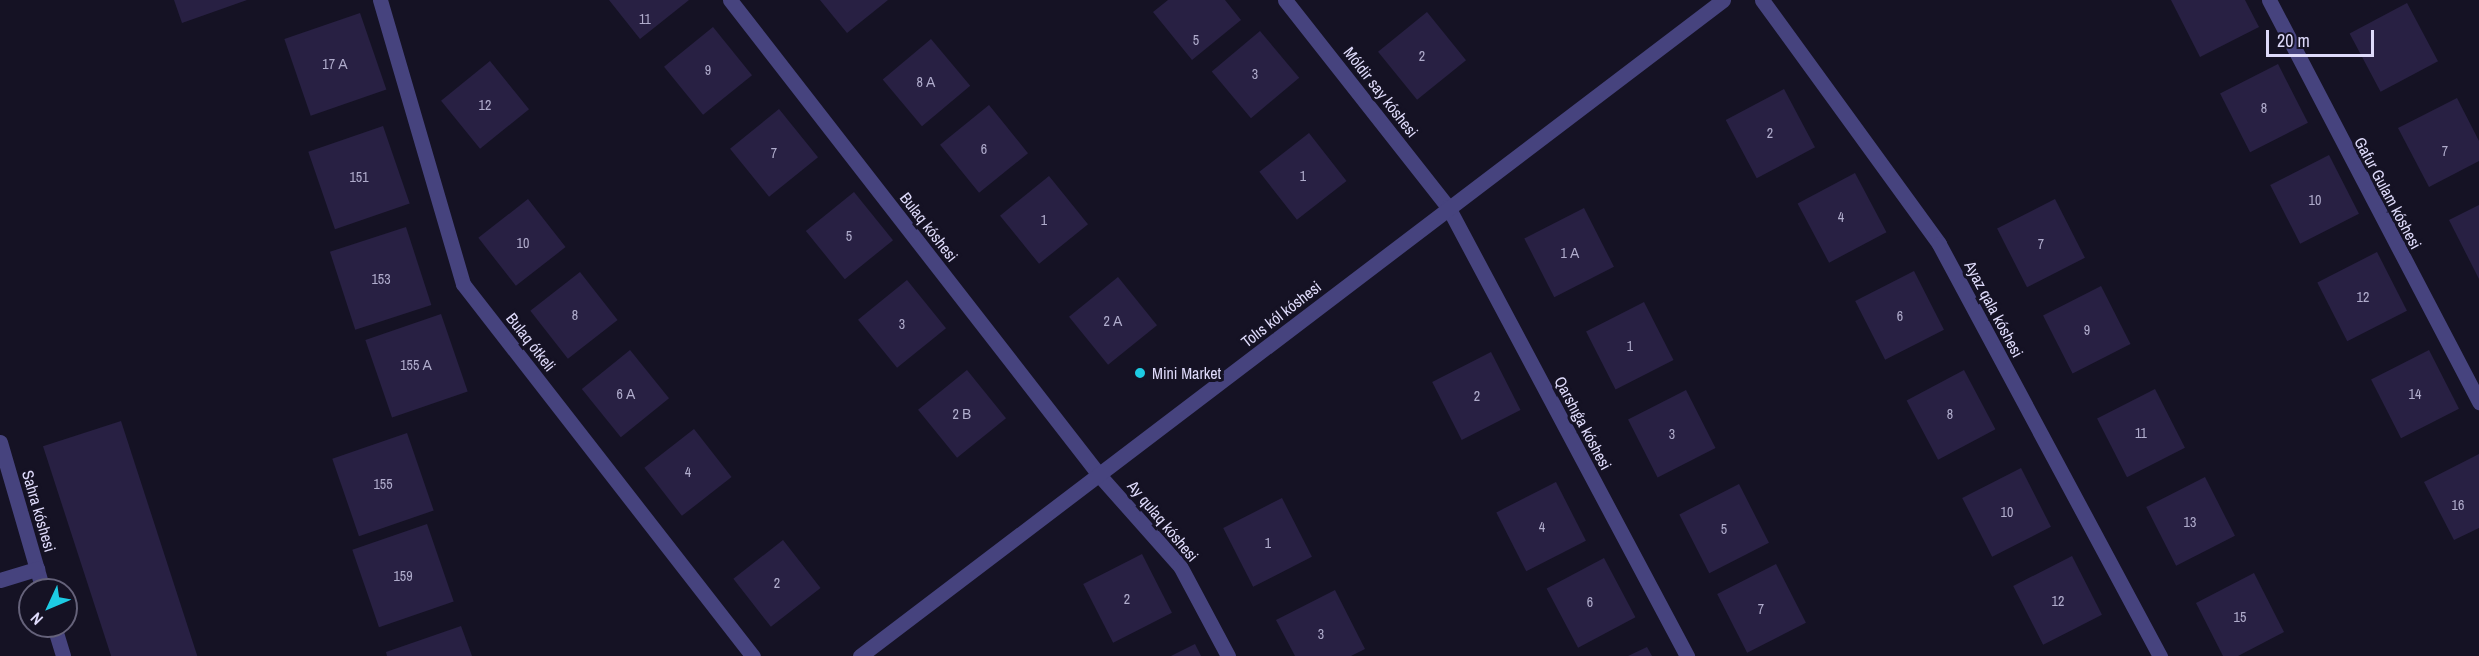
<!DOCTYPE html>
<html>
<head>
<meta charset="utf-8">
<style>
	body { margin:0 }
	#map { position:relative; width:2479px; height:656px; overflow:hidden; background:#151224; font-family:"Archivo Narrow",sans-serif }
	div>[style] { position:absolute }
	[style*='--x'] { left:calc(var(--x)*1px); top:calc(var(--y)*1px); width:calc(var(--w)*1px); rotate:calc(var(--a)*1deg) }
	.building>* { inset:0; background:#282043; transform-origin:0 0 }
	.minor>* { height:15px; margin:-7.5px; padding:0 7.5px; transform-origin:7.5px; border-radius:7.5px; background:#46437e }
	.dots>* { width:16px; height:16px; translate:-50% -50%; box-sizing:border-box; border:3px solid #151224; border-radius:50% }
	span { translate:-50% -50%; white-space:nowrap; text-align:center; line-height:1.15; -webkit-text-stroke:6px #151224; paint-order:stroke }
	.number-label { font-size:14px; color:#b0accc }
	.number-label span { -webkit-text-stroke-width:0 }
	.street-label { font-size:16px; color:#dedafa }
	.poi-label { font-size:16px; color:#dedafa }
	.left { translate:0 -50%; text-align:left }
	.north { position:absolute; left:18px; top:578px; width:60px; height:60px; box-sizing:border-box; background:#151224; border:2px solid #65627a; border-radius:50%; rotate:226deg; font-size:16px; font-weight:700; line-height:24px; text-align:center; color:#dedafa }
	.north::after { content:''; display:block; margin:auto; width:21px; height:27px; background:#1dcbe3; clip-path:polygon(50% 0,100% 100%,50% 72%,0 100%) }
	.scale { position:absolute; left:2266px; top:30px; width:108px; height:27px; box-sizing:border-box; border:3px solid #dedafa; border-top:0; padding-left:8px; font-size:18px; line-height:21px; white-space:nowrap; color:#dedafa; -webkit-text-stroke:4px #151224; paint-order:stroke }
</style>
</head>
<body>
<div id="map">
	<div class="building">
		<i style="clip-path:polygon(174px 0,247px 0,182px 23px)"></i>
		<i style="clip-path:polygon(609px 0,689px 0,640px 39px)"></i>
		<i style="clip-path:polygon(820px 0,888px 0,847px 33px)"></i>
		<i style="clip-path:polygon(1168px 0,1225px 0,1241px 20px,1192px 60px,1153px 12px)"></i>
		<i style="clip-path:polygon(2171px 0,2245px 0,2259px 27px,2200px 57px)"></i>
		<i style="left:2407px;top:3px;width:66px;height:65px;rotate:62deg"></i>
		<i style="left:1427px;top:12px;width:62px;height:63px;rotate:51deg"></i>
		<i style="left:360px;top:13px;width:81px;height:80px;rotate:71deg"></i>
		<i style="left:713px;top:27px;width:62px;height:63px;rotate:51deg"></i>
		<i style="left:1260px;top:31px;width:61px;height:63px;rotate:50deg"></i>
		<i style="left:931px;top:39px;width:61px;height:63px;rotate:50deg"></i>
		<i style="left:490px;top:61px;width:62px;height:63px;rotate:51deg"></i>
		<i style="left:2278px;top:64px;width:66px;height:65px;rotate:63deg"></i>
		<i style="left:1784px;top:89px;width:66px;height:66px;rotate:62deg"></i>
		<i style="clip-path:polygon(2457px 98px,2479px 141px,2479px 161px,2429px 187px,2398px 128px)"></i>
		<i style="left:989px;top:105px;width:62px;height:63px;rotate:51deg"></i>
		<i style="left:779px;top:109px;width:62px;height:63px;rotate:51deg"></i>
		<i style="left:383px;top:126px;width:82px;height:79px;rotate:71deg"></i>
		<i style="left:1309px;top:133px;width:61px;height:63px;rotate:52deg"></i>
		<i style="left:2329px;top:155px;width:66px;height:66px;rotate:63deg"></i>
		<i style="left:1855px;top:173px;width:67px;height:65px;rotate:62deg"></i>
		<i style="left:1049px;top:176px;width:62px;height:63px;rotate:51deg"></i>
		<i style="left:854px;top:192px;width:62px;height:62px;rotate:51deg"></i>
		<i style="left:528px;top:199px;width:61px;height:63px;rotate:52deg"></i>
		<i style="left:2055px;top:199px;width:66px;height:65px;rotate:63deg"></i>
		<i style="clip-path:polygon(2479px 205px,2479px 279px,2449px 220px)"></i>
		<i style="left:1584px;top:208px;width:66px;height:67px;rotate:63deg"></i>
		<i style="left:406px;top:227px;width:82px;height:80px;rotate:72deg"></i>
		<i style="left:2377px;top:252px;width:66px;height:67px;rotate:63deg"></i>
		<i style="left:1914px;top:271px;width:66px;height:66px;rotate:63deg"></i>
		<i style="left:580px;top:272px;width:61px;height:63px;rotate:52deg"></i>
		<i style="left:1118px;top:277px;width:62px;height:63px;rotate:51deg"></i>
		<i style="left:907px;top:280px;width:62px;height:63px;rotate:51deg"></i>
		<i style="left:2101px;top:286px;width:65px;height:65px;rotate:63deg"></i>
		<i style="left:1644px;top:302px;width:65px;height:65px;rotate:63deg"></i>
		<i style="left:441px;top:314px;width:82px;height:80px;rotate:71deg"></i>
		<i style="left:630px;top:350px;width:62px;height:62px;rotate:51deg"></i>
		<i style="left:2429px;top:350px;width:66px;height:65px;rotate:63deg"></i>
		<i style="left:1491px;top:352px;width:65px;height:66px;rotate:63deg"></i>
		<i style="left:967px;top:370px;width:62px;height:63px;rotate:51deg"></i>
		<i style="left:1964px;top:370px;width:67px;height:65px;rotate:62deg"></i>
		<i style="left:2155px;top:389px;width:66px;height:65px;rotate:63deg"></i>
		<i style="left:1686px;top:390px;width:65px;height:65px;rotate:63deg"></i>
		<i style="left:121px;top:421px;width:247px;height:82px;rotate:72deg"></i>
		<i style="left:694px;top:429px;width:61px;height:63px;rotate:52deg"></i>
		<i style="left:407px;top:433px;width:82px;height:79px;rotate:71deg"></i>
		<i style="clip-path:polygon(2479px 454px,2479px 528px,2454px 540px,2424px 482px)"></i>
		<i style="left:2021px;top:468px;width:66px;height:66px;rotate:63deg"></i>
		<i style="left:2205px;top:477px;width:66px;height:66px;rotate:63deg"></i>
		<i style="left:1556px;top:482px;width:66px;height:67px;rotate:63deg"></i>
		<i style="left:1739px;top:484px;width:66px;height:67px;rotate:63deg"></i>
		<i style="left:1282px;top:498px;width:66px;height:66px;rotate:63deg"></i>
		<i style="left:427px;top:524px;width:82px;height:79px;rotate:71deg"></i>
		<i style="left:783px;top:540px;width:61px;height:63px;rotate:52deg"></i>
		<i style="left:1142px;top:554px;width:66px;height:66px;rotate:63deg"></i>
		<i style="left:2072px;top:556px;width:66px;height:66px;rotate:63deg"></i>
		<i style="left:1604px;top:558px;width:67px;height:65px;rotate:62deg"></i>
		<i style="left:1776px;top:564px;width:66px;height:66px;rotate:63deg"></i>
		<i style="clip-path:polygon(2254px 573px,2284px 632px,2238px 656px,2223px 656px,2196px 603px)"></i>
		<i style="clip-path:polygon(1335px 590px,1365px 649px,1351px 656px,1295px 656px,1276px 620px)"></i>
		<i style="clip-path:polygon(461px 626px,472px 656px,387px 656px,386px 652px)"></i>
		<i style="clip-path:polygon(1195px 644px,1201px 656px,1171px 656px)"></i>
		<i style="clip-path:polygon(1647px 647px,1652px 656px,1628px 656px)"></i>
	</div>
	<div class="minor">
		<i style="--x:380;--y:0;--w:296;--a:73.7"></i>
		<i style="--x:463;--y:284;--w:472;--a:52.1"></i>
		<i style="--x:730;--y:0;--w:603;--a:52.14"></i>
		<i style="--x:1100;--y:476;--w:120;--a:48.4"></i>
		<i style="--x:1180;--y:566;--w:102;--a:61.9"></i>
		<i style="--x:1285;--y:0;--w:263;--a:51.8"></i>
		<i style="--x:1448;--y:207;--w:509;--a:61.97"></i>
		<i style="--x:1762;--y:0;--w:301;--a:54"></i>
		<i style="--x:1939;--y:244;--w:468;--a:61.8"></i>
		<i style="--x:2269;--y:0;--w:454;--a:62.4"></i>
		<i style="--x:0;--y:442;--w:154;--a:73.8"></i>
		<i style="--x:0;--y:580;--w:39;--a:-17"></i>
		<i style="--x:54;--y:626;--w:31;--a:73"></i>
		<i style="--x:860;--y:656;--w:1084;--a:-37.24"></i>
	</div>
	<div class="dots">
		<i style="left:1140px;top:373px;background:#1dcbe3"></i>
	</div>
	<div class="number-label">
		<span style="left:645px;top:19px">11</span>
		<span style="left:1196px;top:40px">5</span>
		<span style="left:1422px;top:56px">2</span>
		<span style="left:335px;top:64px">17 А</span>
		<span style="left:708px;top:70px">9</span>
		<span style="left:1255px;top:74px">3</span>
		<span style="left:926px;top:82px">8 А</span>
		<span style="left:485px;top:105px">12</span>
		<span style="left:2264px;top:108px">8</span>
		<span style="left:1770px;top:133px">2</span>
		<span style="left:984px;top:149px">6</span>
		<span style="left:2445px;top:151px">7</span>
		<span style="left:774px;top:153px">7</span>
		<span style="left:1303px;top:176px">1</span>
		<span style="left:359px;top:177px">151</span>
		<span style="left:2315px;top:200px">10</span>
		<span style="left:1841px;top:217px">4</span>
		<span style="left:1044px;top:220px">1</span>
		<span style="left:849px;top:236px">5</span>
		<span style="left:523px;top:243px">10</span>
		<span style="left:2041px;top:244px">7</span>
		<span style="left:1570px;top:253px">1 А</span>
		<span style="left:381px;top:279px">153</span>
		<span style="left:2363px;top:297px">12</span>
		<span style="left:575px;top:315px">8</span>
		<span style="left:1900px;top:316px">6</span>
		<span style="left:1113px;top:321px">2 А</span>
		<span style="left:902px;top:324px">3</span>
		<span style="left:2087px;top:330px">9</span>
		<span style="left:1630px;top:346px">1</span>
		<span style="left:416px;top:365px">155 А</span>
		<span style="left:626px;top:394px">6 А</span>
		<span style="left:2415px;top:394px">14</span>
		<span style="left:1477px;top:396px">2</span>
		<span style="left:962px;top:414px">2 В</span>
		<span style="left:1950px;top:414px">8</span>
		<span style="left:2141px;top:433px">11</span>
		<span style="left:1672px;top:434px">3</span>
		<span style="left:688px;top:472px">4</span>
		<span style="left:383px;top:484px">155</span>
		<span style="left:2458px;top:505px">16</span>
		<span style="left:2007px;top:512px">10</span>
		<span style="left:2190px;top:522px">13</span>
		<span style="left:1542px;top:527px">4</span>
		<span style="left:1724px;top:529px">5</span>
		<span style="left:1268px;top:543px">1</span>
		<span style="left:403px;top:576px">159</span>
		<span style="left:777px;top:583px">2</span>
		<span style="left:1127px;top:599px">2</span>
		<span style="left:2058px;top:601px">12</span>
		<span style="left:1590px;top:602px">6</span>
		<span style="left:1761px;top:609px">7</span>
		<span style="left:2240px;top:617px">15</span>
		<span style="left:1321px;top:634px">3</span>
	</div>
	<div class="street-label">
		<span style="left:1381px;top:92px;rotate:52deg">Móldir say kóshesi</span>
		<span style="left:2388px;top:193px;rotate:62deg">Gafur Gulam kóshesi</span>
		<span style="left:929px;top:227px;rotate:52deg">Bulaq kóshesi</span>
		<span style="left:1994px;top:309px;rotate:62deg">Ayaz qala kóshesi</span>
		<span style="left:1281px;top:314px;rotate:-38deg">Tolıs kól kóshesi</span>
		<span style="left:531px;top:342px;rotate:52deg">Bulaq ótkeli</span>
		<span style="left:1583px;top:423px;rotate:62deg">Qarshıǵa kóshesi</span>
		<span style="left:39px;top:511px;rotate:74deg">Sahra kóshesi</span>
		<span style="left:1163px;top:521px;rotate:50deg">Ay qulaq kóshesi</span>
	</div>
	<div class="poi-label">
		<span class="left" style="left:1152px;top:373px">Mini Market</span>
	</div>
	<div class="north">N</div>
	<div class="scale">20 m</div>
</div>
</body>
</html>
